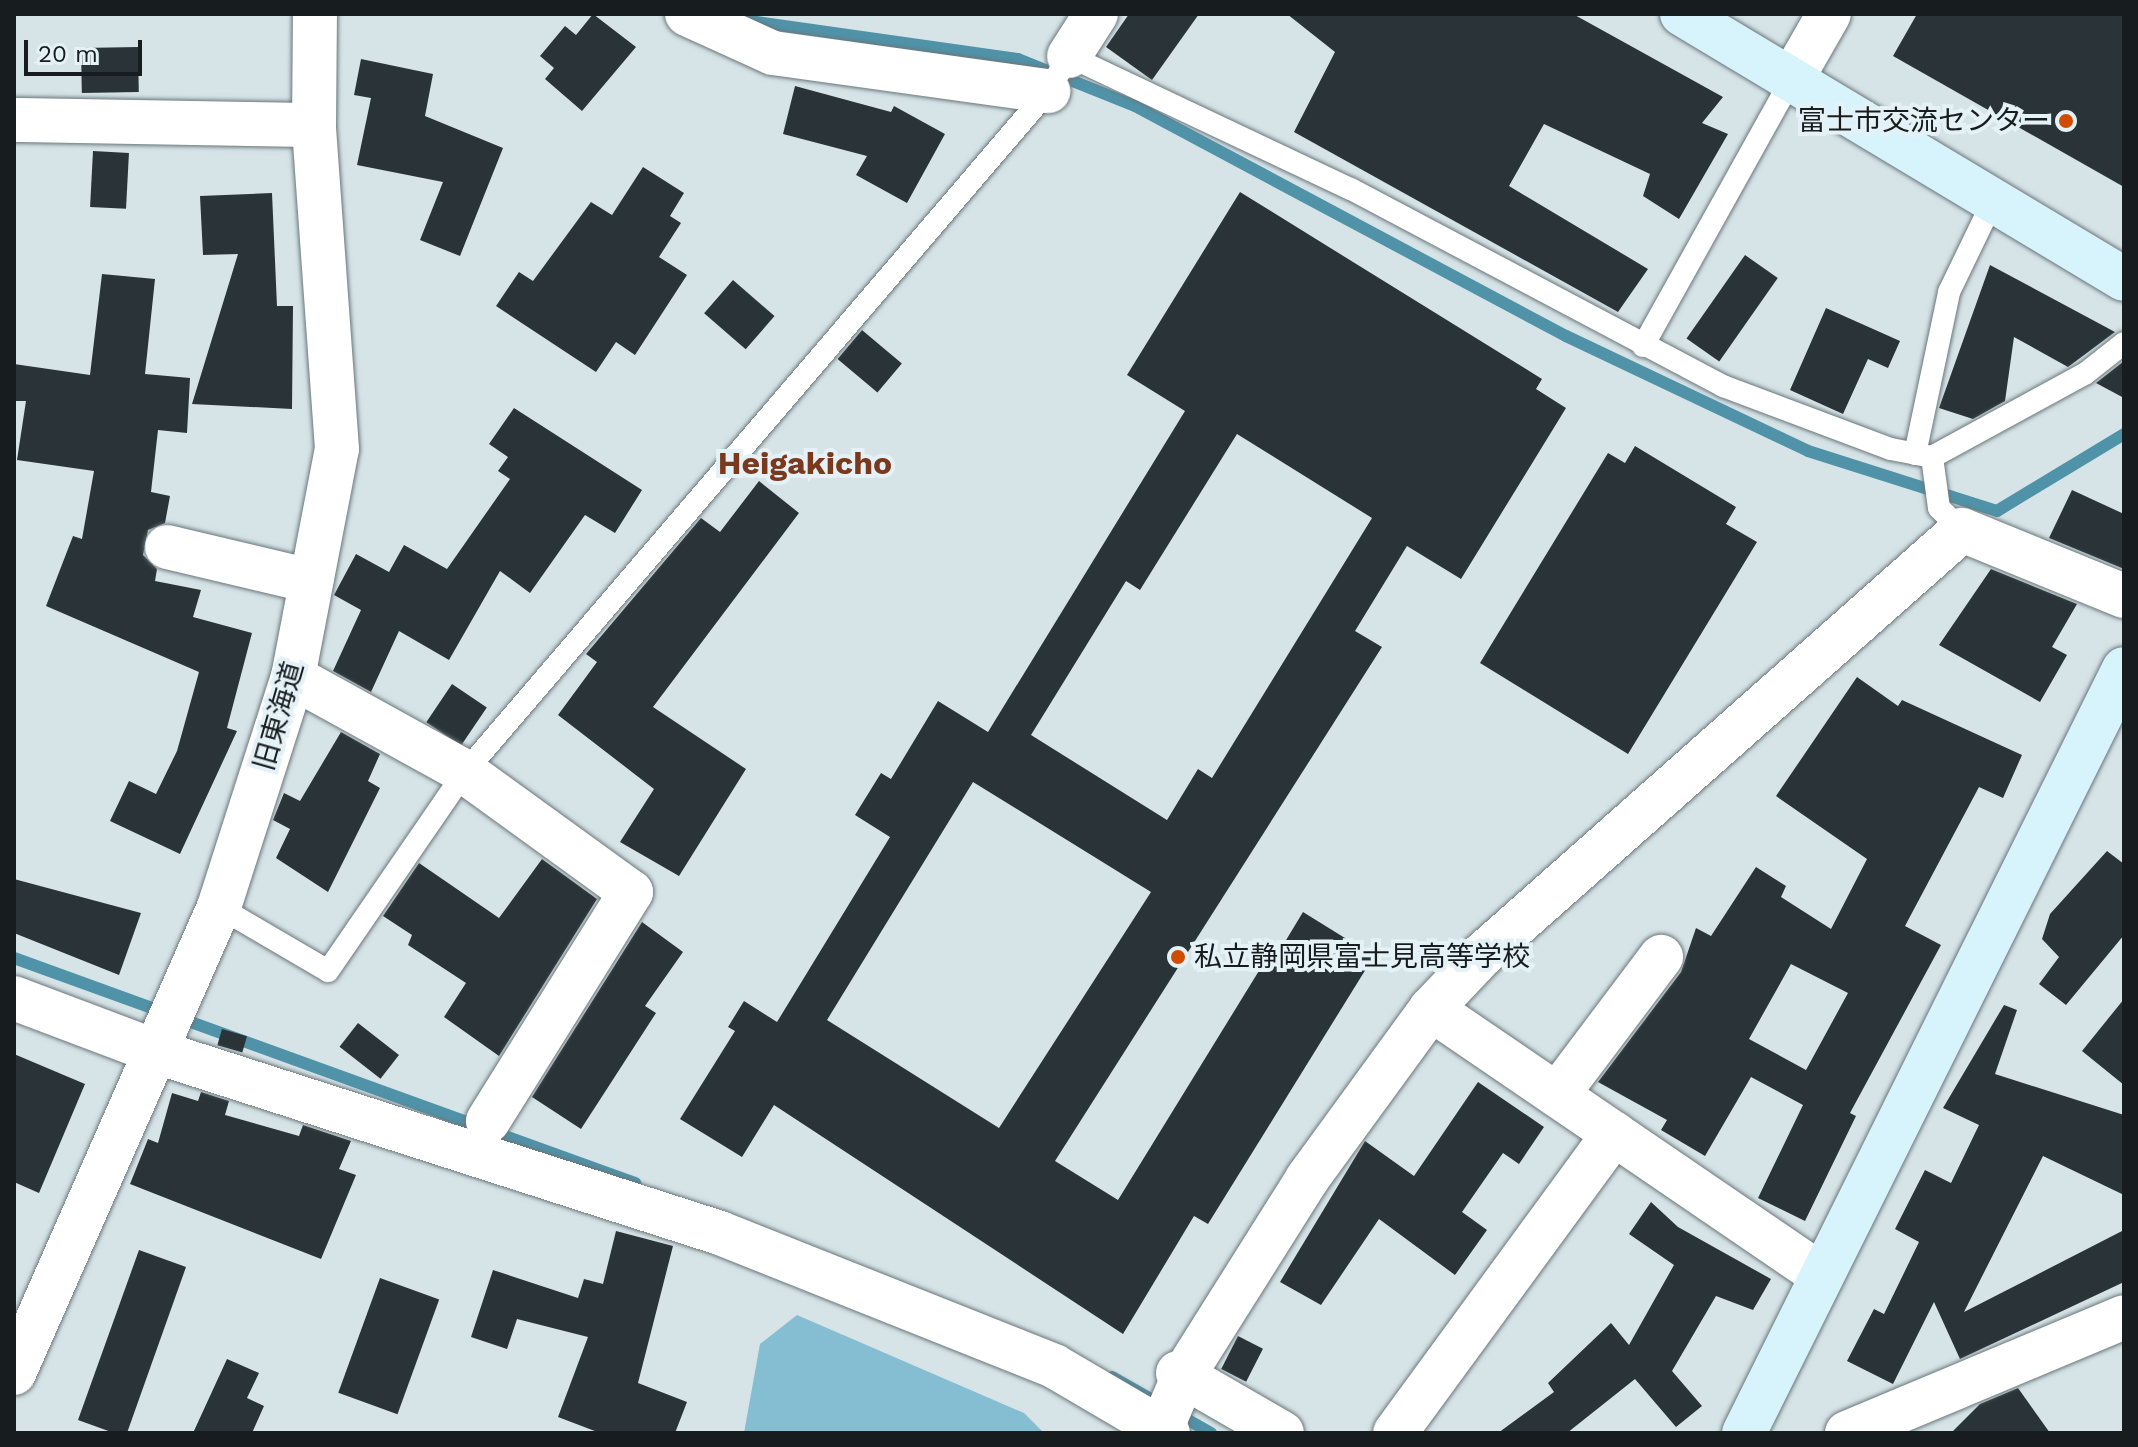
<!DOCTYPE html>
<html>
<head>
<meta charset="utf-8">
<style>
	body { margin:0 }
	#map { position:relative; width:2138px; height:1447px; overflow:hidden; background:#d6e4e8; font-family:"Work Sans","Noto Sans JP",sans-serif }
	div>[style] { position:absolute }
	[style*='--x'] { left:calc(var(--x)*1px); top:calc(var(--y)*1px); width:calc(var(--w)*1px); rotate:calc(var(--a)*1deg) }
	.green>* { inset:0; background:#85bed2 }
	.stream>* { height:12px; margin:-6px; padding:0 6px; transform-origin:6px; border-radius:6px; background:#5093a9 }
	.building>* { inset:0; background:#2a3438; transform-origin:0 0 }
	.roads { filter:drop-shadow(0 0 2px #6a767a) drop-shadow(0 0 2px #6a767a) }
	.lane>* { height:22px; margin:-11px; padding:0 11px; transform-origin:11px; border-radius:11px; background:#fff }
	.street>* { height:44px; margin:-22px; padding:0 22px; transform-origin:22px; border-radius:22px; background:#fff }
	.secondary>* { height:44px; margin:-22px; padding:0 22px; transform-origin:22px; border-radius:22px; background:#d7f4fd }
	.dots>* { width:22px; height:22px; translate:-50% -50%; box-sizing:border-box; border:4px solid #e4f1f6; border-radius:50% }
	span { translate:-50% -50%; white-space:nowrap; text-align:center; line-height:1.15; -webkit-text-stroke:8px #e4f1f6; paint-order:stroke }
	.poi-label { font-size:28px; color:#171c1e }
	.right { translate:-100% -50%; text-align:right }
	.left { translate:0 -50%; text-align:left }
	.street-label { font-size:28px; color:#171c1e }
	.quarter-label { font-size:32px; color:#7a381d; font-weight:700 }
	.frame { position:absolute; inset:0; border:16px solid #171c1e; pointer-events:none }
	.scale { position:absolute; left:24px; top:40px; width:118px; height:36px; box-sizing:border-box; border:4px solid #171c1e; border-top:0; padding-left:10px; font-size:24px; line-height:28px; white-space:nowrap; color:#171c1e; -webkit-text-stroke:6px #e4f1f6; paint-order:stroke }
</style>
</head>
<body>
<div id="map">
	<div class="green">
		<i style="clip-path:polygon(797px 1315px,1024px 1413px,1044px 1433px,744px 1433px,760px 1344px)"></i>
	</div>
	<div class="stream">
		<i style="--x:743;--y:20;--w:278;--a:8.1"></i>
		<i style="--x:1018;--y:59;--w:126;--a:21.9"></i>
		<i style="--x:1135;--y:106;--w:489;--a:28.1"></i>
		<i style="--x:1566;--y:336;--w:268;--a:25.4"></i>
		<i style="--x:1808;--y:451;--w:198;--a:17.6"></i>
		<i style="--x:1997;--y:511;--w:149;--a:-31.2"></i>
		<i style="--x:14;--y:958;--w:661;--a:19.92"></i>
		<i style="--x:1112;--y:1377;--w:114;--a:29.5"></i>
	</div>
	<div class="building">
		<i style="clip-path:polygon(593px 14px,636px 47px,582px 111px,545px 79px,554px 68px,540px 56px,565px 26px,576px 35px)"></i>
		<i style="clip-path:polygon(1129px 14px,1199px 14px,1152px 80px,1106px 47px)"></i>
		<i style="clip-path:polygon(1287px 14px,1573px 14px,1723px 97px,1702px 123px,1728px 134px,1679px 219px,1643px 196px,1650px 174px,1544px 124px,1509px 186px,1648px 269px,1618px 312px,1294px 132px,1335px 52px)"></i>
		<i style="clip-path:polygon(1917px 14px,2124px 14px,2124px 187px,1893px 56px)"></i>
		<i style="left:138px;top:47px;width:45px;height:57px;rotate:89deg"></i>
		<i style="clip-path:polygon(361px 59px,433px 74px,425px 116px,503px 148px,460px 256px,420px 240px,443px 182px,357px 165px,371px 98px,354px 95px)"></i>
		<i style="clip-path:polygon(795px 86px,891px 112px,894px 106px,945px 134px,907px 203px,856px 175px,867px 156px,783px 134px)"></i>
		<i style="left:93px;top:151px;width:36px;height:56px;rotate:3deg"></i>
		<i style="clip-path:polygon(643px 167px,684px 193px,670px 216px,681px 223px,659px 257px,687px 275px,635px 355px,616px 342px,596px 372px,496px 306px,519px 272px,533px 281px,591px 202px,612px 215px)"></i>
		<i style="clip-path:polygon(evenodd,1240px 192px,1542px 379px,1536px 389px,1566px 408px,1461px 579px,1407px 546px,1355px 631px,1382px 647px,1055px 1161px,1118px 1200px,1265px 961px,1271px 965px,1303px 912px,1374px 956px,1208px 1224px,1194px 1216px,1123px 1334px,774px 1105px,742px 1157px,680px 1119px,735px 1031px,728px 1027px,744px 1001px,777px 1022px,890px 837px,855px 815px,881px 773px,891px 779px,938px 701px,988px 732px,1185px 411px,1127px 375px,1240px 192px,1237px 434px,1372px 518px,1212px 778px,1198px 769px,1167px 820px,1031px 735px,1126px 581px,1140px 590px,1237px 434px,1240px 192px,973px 782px,1151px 892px,999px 1128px,827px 1020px,973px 782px)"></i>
		<i style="clip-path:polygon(272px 193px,277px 306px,293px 306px,292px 409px,192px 404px,238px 254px,203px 255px,200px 196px)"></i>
		<i style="left:1745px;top:255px;width:40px;height:102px;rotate:35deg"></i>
		<i style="clip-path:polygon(1990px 265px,2115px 332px,2068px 367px,2014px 337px,2005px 401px,1973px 419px,1939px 408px)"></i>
		<i style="clip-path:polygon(102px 274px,155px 279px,145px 374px,190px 378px,187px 433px,158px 430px,151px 492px,170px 496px,165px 523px,148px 530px,143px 555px,157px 569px,155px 581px,201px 590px,193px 617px,252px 633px,227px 728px,237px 731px,180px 854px,110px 821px,129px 781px,156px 794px,177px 751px,199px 672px,46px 606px,73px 536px,82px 539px,94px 471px,17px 460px,26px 401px,14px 401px,14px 364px,90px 375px)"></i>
		<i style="left:733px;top:280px;width:55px;height:44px;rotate:41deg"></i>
		<i style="clip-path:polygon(1826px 308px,1900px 341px,1888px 368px,1868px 359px,1843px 414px,1790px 390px)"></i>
		<i style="left:862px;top:330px;width:52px;height:38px;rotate:40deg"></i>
		<i style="clip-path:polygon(2124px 361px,2124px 398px,2096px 383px)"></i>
		<i style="clip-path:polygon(514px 408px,642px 490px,615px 533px,585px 515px,530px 593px,500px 571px,449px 660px,399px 631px,371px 692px,333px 671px,361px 610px,334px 595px,356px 554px,389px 572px,404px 545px,447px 569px,510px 479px,498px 471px,508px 457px,489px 444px)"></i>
		<i style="clip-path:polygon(1635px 446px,1736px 507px,1726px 524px,1757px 542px,1628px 754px,1480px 663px,1608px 453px,1625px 463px)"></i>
		<i style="clip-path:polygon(759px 481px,799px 513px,653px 707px,746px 769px,679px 876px,620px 842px,654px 789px,558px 715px,597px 662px,586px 654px,701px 518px,720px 532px)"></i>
		<i style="clip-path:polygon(2072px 490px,2124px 514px,2124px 569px,2049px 538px)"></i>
		<i style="clip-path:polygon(1991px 569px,2077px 604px,2052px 647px,2067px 655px,2040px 702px,1939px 645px)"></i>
		<i style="clip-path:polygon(evenodd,1857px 677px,1898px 706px,1902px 700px,2022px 755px,2003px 798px,1979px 787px,1905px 926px,1941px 945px,1850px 1113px,1856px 1116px,1805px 1221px,1758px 1198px,1803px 1105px,1751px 1077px,1705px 1156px,1661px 1130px,1667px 1120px,1598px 1082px,1681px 972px,1696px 928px,1711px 936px,1756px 867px,1786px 886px,1781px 897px,1831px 929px,1867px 859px,1776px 796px,1857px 677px,1791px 964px,1848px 993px,1806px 1070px,1749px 1039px,1791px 964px)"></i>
		<i style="left:452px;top:684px;width:42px;height:46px;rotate:34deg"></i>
		<i style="clip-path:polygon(341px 732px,380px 754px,368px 781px,380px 788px,328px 892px,276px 858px,290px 829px,273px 820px,284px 793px,300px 801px)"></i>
		<i style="clip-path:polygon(2107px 851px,2124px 864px,2124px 935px,2066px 1005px,2039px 984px,2059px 957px,2042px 939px,2050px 914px)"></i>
		<i style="clip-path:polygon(542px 859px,597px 899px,499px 1056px,444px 1017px,466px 983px,408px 945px,412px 935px,383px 916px,419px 863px,499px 918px)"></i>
		<i style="clip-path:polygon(14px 879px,141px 913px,119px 975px,14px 933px)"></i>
		<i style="clip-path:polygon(642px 922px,683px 952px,645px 1006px,656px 1013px,581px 1129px,532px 1097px)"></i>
		<i style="clip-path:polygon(2124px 999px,2124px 1085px,2082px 1051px)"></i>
		<i style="clip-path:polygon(2004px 1005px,2017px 1010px,1995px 1074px,2124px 1115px,2124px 1195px,2043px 1156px,1964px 1312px,2124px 1230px,2124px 1282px,1960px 1359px,1934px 1302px,1893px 1384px,1847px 1361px,1874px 1309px,1884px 1314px,1919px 1242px,1895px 1229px,1925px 1170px,1951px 1183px,1979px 1125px,1943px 1108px)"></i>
		<i style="left:358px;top:1023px;width:52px;height:30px;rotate:38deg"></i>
		<i style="left:222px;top:1029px;width:26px;height:17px;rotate:16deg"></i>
		<i style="clip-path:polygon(14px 1054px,85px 1084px,39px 1193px,14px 1182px)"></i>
		<i style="clip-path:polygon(1478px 1082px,1544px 1127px,1519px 1164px,1503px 1153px,1462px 1212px,1487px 1230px,1455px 1275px,1379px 1219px,1321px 1305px,1280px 1282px,1365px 1141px,1414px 1176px)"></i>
		<i style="clip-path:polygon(201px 1092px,229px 1101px,225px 1115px,299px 1136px,303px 1125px,351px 1141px,339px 1169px,356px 1175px,321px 1259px,130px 1184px,148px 1139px,158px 1143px,172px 1093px,198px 1101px)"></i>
		<i style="clip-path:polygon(1651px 1202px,1678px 1227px,1771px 1279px,1753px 1310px,1716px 1296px,1672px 1371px,1702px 1406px,1676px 1427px,1635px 1379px,1567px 1433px,1498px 1433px,1554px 1392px,1548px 1383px,1611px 1323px,1629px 1345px,1674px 1265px,1629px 1234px)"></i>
		<i style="clip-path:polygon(616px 1231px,673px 1246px,638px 1383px,687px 1402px,675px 1433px,600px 1433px,558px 1417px,588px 1337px,517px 1319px,507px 1349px,471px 1337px,493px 1270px,578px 1298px,584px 1279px,603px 1284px)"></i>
		<i style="clip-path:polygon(139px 1250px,186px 1267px,127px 1433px,114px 1433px,78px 1420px)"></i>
		<i style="left:380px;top:1278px;width:63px;height:122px;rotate:20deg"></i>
		<i style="left:1238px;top:1336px;width:28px;height:37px;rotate:27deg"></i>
		<i style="clip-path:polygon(227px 1359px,259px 1373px,247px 1398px,264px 1406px,252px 1433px,193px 1433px)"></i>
		<i style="clip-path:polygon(2018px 1388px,2050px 1433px,1951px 1433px,1980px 1404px)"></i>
	</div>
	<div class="roads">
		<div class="lane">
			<i style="--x:1643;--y:346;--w:302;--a:-60.9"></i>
			<i style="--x:1915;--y:454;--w:166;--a:-78.1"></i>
			<i style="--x:1949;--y:292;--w:101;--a:-64.2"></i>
			<i style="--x:1932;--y:457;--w:51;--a:82.2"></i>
			<i style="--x:1939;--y:508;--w:32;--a:44"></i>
			<i style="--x:219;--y:907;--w:126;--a:30.4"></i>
			<i style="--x:328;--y:971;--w:242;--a:-55.5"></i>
			<i style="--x:465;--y:772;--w:896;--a:-49.43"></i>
			<i style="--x:1048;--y:91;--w:41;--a:-59"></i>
			<i style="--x:1069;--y:56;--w:312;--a:25.3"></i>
			<i style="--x:1351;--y:189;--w:421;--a:27.9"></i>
			<i style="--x:1723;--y:386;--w:179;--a:20.6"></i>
			<i style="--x:1891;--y:449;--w:42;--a:11"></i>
			<i style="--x:1932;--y:457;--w:175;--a:-28.6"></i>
			<i style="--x:2086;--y:373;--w:48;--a:-38.3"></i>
		</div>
		<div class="street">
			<i style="--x:687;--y:14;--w:94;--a:24.4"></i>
			<i style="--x:773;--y:53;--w:278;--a:7.9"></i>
			<i style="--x:1069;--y:56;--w:50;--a:-57.3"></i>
			<i style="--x:1790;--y:82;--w:78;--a:-60.2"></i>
			<i style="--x:14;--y:120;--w:300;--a:1"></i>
			<i style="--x:167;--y:547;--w:148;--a:13.3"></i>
			<i style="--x:293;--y:677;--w:196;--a:28.9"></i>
			<i style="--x:465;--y:772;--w:205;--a:35.9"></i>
			<i style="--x:631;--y:892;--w:270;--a:122"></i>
			<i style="--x:14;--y:998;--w:153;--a:20.7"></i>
			<i style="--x:157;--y:1052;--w:591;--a:17.82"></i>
			<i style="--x:720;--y:1233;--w:360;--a:21.7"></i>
			<i style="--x:1054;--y:1366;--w:132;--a:30.4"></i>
			<i style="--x:1431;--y:1009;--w:473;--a:34.3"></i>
			<i style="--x:1557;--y:1095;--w:173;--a:-53"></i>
			<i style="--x:14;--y:1373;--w:509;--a:-66.25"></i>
			<i style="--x:219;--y:907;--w:242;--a:-72.2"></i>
			<i style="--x:293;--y:677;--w:232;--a:-79.1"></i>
			<i style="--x:337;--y:449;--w:325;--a:-94.1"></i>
			<i style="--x:314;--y:125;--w:111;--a:-89.5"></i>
			<i style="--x:1178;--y:1373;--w:120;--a:30"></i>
			<i style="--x:1161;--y:1429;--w:61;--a:-66.8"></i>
			<i style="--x:1185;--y:1373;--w:229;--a:-57.8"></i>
			<i style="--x:1307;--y:1179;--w:210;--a:-53.9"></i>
			<i style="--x:1431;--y:1009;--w:74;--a:-46.6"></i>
			<i style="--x:1482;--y:955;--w:641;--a:-41.52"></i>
			<i style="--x:1962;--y:530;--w:175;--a:22.2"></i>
			<i style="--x:1395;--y:1433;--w:371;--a:-53.8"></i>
			<i style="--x:1847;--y:1433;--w:300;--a:-22.7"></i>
		</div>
		<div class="secondary">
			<i style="--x:1682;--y:14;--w:515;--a:30.94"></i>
			<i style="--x:1744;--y:1433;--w:853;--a:-63.56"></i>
		</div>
	</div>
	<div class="dots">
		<i style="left:2066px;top:121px;background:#d14c00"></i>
		<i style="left:1178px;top:957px;background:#d14c00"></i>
	</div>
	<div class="poi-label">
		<span class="right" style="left:2050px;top:121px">富士市交流センター</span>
		<span class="left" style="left:1194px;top:957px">私立静岡県富士見高等学校</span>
	</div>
	<div class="street-label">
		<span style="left:279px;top:716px;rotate:-74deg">旧東海道</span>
	</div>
	<div class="quarter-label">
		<span style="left:805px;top:463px">Heigakicho</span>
	</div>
	<div class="frame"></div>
	<div class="scale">20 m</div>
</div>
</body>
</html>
